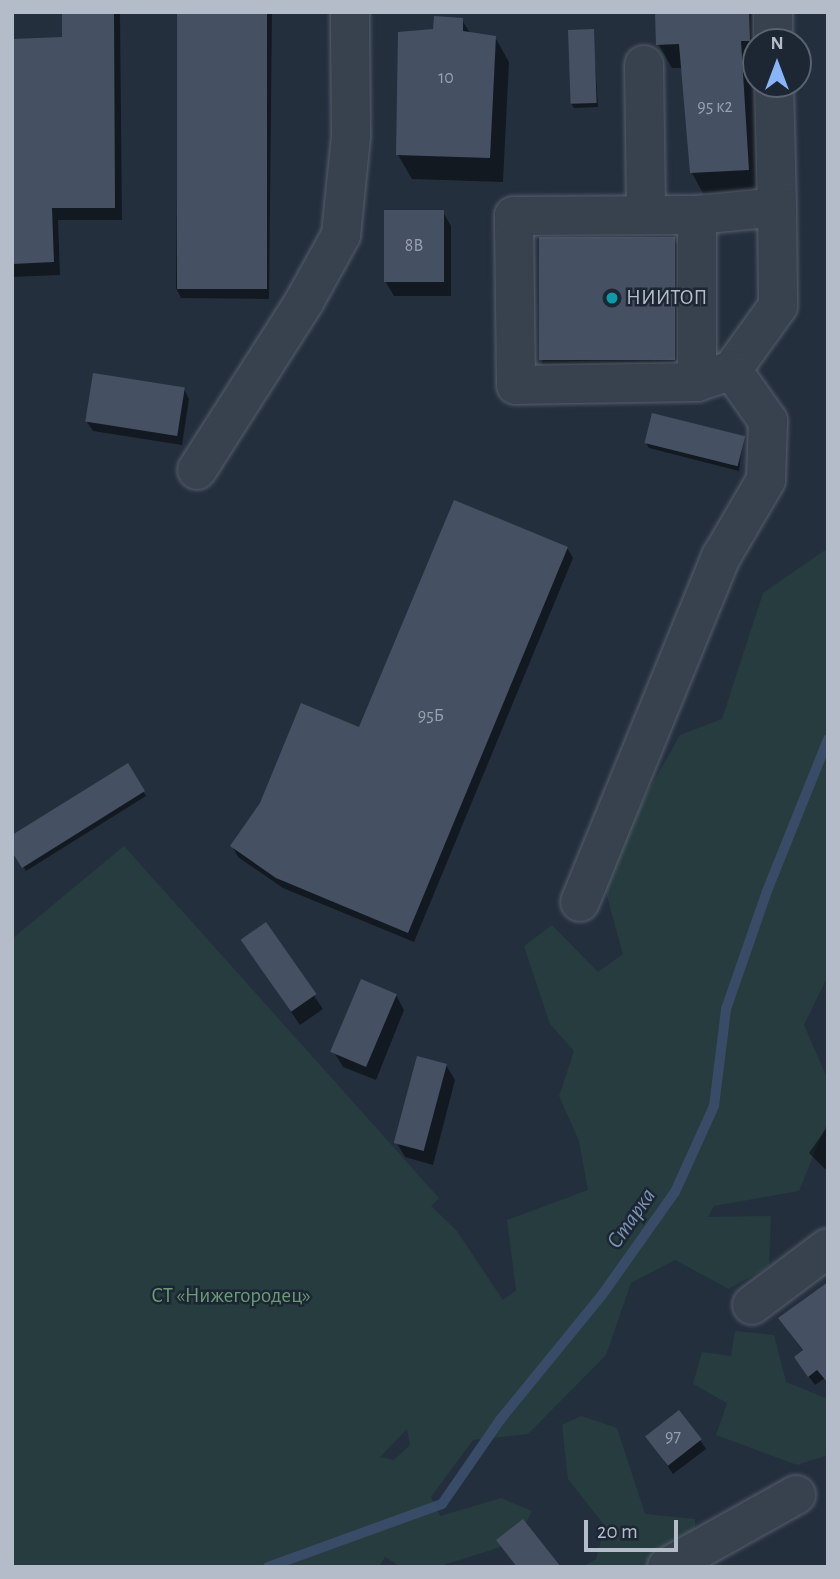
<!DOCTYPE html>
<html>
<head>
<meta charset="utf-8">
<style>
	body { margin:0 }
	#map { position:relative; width:840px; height:1579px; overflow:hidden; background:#242f3e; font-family:"Alegreya Sans",sans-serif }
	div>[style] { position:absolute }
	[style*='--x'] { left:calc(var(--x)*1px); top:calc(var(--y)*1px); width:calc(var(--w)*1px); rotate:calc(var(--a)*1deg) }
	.green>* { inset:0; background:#263c3f }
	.shadow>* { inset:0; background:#0007 }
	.stream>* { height:10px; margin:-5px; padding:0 5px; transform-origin:5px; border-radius:5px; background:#394c67 }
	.building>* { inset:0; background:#455162; transform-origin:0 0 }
	.roads { filter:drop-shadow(0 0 2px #565f6c) drop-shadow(0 0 2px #565f6c) }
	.minor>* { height:38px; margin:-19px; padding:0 19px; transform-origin:19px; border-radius:19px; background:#38414e }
	.dots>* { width:19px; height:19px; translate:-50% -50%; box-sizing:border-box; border:4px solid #1d2633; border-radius:50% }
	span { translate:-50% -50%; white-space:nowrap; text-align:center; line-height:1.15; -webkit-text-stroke:5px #1d2633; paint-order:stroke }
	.number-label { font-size:18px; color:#98a1af }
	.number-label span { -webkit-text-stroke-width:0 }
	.poi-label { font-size:21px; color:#b4bcc9 }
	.left { translate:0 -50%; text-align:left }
	.park-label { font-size:21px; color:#6b9a76 }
	.water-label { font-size:23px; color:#7c92b1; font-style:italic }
	.frame { position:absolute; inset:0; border:14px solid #b4bcc9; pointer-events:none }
	.north { position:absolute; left:742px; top:28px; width:70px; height:70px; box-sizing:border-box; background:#1d2633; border:2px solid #59626f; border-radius:50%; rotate:0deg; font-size:19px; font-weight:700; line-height:28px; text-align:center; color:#b4bcc9 }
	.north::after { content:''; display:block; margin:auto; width:24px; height:32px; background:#8ab4f8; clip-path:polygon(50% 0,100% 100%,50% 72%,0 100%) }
	.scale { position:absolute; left:584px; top:1520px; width:94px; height:32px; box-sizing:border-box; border:4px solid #b4bcc9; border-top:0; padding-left:9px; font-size:21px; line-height:24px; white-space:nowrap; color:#b4bcc9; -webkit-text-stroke:5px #1d2633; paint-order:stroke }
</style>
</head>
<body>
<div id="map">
	<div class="green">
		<i style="clip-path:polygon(evenodd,828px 548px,828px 976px,804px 1025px,828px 1080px,828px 1120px,799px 1191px,714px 1206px,708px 1217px,771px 1216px,769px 1266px,729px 1289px,675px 1260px,631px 1283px,606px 1355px,528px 1434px,473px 1440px,431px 1497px,440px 1516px,501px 1498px,532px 1511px,516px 1542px,437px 1567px,401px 1567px,385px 1557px,379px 1567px,12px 1567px,12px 939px,124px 846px,439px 1198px,431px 1206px,457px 1231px,503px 1300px,516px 1290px,507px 1220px,588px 1190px,579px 1141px,559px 1096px,574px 1051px,550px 1024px,524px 946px,552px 925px,598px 972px,623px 954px,601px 875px,680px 735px,722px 719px,763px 593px,828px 548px,407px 1429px,410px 1445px,394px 1460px,380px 1457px,407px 1429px)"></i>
		<i style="clip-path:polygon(735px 1331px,774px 1335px,786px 1382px,828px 1399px,828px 1455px,797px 1465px,716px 1435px,727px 1403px,693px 1384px,702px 1352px,731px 1356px)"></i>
		<i style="clip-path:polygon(581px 1416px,617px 1428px,645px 1514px,695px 1519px,695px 1560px,683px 1567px,582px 1567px,596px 1559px,605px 1526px,568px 1479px,562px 1425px)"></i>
	</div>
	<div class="shadow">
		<i style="clip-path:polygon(64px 12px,120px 12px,122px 220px,58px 220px,60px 275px,12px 277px,12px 40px,64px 38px)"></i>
		<i style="clip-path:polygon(179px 12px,272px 12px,269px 299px,181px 298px,176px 288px)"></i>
		<i style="clip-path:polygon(657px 12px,761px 12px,753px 65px,762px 194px,705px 197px,692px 173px,683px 68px,672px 68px,658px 44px)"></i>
		<i style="clip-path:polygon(462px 20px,470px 33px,495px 37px,509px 62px,503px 182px,412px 179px,398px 155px,435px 31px)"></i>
		<i style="clip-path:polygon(593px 31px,598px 107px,574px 108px,571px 103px)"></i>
		<i style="clip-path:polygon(443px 212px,451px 226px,451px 296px,394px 296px,385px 281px)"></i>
		<i style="clip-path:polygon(674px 239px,680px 249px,680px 370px,547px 372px,541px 362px)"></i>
		<i style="clip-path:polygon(184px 389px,189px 399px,182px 445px,93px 431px,87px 422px)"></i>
		<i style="clip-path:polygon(743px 438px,739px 471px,649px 448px,646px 443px)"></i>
		<i style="clip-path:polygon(567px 548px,573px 558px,414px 942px,283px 888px,238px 857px,232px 846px)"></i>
		<i style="clip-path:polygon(127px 766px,146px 796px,26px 871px,12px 850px)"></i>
		<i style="clip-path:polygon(265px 924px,323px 1009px,300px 1025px,251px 954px)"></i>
		<i style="clip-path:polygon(396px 995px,404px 1010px,376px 1080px,343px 1067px,334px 1052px)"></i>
		<i style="clip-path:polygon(446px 1065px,455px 1080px,433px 1165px,405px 1157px,397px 1143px)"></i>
		<i style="clip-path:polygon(828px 1126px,828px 1172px,809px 1153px)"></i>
		<i style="clip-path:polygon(786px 1328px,828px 1376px,815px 1385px,802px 1367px,804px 1352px)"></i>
		<i style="clip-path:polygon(647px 1436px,700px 1440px,706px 1449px,673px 1474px)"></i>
	</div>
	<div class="stream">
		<i style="--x:268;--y:1567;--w:185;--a:-19.9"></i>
		<i style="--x:442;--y:1504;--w:102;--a:-55.4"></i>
		<i style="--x:500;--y:1420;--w:161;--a:-50.8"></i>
		<i style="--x:602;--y:1295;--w:126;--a:-54.7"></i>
		<i style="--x:675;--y:1192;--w:94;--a:-65.6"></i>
		<i style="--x:714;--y:1106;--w:98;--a:-82.9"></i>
		<i style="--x:726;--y:1009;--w:125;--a:-70.8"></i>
		<i style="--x:767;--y:891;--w:164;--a:-68.1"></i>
	</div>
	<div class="building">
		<i style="clip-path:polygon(62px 12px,114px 12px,115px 208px,52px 208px,54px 262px,12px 264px,12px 39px,62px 37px)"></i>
		<i style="left:177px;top:12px;width:90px;height:277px"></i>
		<i style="clip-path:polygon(655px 12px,749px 12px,750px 41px,741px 41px,749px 170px,690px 173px,679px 44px,656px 45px)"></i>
		<i style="clip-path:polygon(434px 16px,463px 18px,463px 31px,496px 36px,490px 158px,396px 155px,398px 32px,433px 29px)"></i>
		<i style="left:594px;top:29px;width:74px;height:26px;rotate:88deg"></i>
		<i style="left:384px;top:210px;width:60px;height:72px"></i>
		<i style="left:675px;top:237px;width:123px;height:136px;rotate:90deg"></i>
		<i style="left:93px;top:373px;width:93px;height:49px;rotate:9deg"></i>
		<i style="left:652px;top:413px;width:96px;height:31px;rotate:14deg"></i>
		<i style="clip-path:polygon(454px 500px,568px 547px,408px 933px,276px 878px,230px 846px,260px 803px,301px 703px,359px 727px)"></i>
		<i style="clip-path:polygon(128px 763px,145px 791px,22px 868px,12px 852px,12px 835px)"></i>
		<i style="left:266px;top:922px;width:88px;height:31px;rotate:55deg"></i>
		<i style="left:361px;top:979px;width:39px;height:79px;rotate:23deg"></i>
		<i style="left:417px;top:1056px;width:31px;height:90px;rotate:15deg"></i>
		<i style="clip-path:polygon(828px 1282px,828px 1383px,817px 1370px,808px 1377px,794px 1357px,803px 1350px,778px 1318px)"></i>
		<i style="left:679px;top:1410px;width:37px;height:43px;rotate:52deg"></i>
		<i style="clip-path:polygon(523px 1519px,561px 1567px,517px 1567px,496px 1540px)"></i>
	</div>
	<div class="roads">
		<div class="minor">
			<i style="--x:773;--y:12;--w:30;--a:90"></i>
			<i style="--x:644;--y:65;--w:150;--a:89.2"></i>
			<i style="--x:774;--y:84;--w:123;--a:88.6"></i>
			<i style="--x:777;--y:207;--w:99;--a:89.4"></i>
			<i style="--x:778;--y:306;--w:79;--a:125.7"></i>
			<i style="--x:732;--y:370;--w:37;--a:161"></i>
			<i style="--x:697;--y:382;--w:181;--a:179.1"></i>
			<i style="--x:516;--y:385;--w:169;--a:-90.7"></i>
			<i style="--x:514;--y:216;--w:183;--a:-0.3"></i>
			<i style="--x:697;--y:215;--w:80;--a:-5.7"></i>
			<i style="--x:697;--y:382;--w:167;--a:-90"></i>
			<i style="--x:197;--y:470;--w:199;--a:-57.5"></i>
			<i style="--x:304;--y:302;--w:77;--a:-61.1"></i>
			<i style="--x:341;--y:235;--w:100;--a:-84.2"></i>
			<i style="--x:351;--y:136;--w:124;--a:-90.5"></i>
			<i style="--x:580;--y:902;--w:373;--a:-67.8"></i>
			<i style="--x:721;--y:557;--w:89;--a:-59.7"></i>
			<i style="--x:766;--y:480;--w:59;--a:-88.1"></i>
			<i style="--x:768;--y:421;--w:62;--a:-125.2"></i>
			<i style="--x:752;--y:1305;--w:95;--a:-36.9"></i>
			<i style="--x:667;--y:1567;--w:148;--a:-29.2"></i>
		</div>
	</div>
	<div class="dots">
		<i style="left:612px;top:298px;background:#0f9aa8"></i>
	</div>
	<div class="number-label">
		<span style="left:446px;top:78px">10</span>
		<span style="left:715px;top:107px">95 к2</span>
		<span style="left:414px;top:246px">8В</span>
		<span style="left:431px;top:716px">95Б</span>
		<span style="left:673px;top:1437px">97</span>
	</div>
	<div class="poi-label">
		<span class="left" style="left:626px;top:298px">НИИТОП</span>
	</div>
	<div class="park-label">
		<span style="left:231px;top:1296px">СТ «Нижегородец»</span>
	</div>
	<div class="water-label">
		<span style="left:632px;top:1219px;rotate:-55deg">Старка</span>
	</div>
	<div class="frame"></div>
	<div class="north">N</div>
	<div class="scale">20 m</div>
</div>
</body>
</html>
